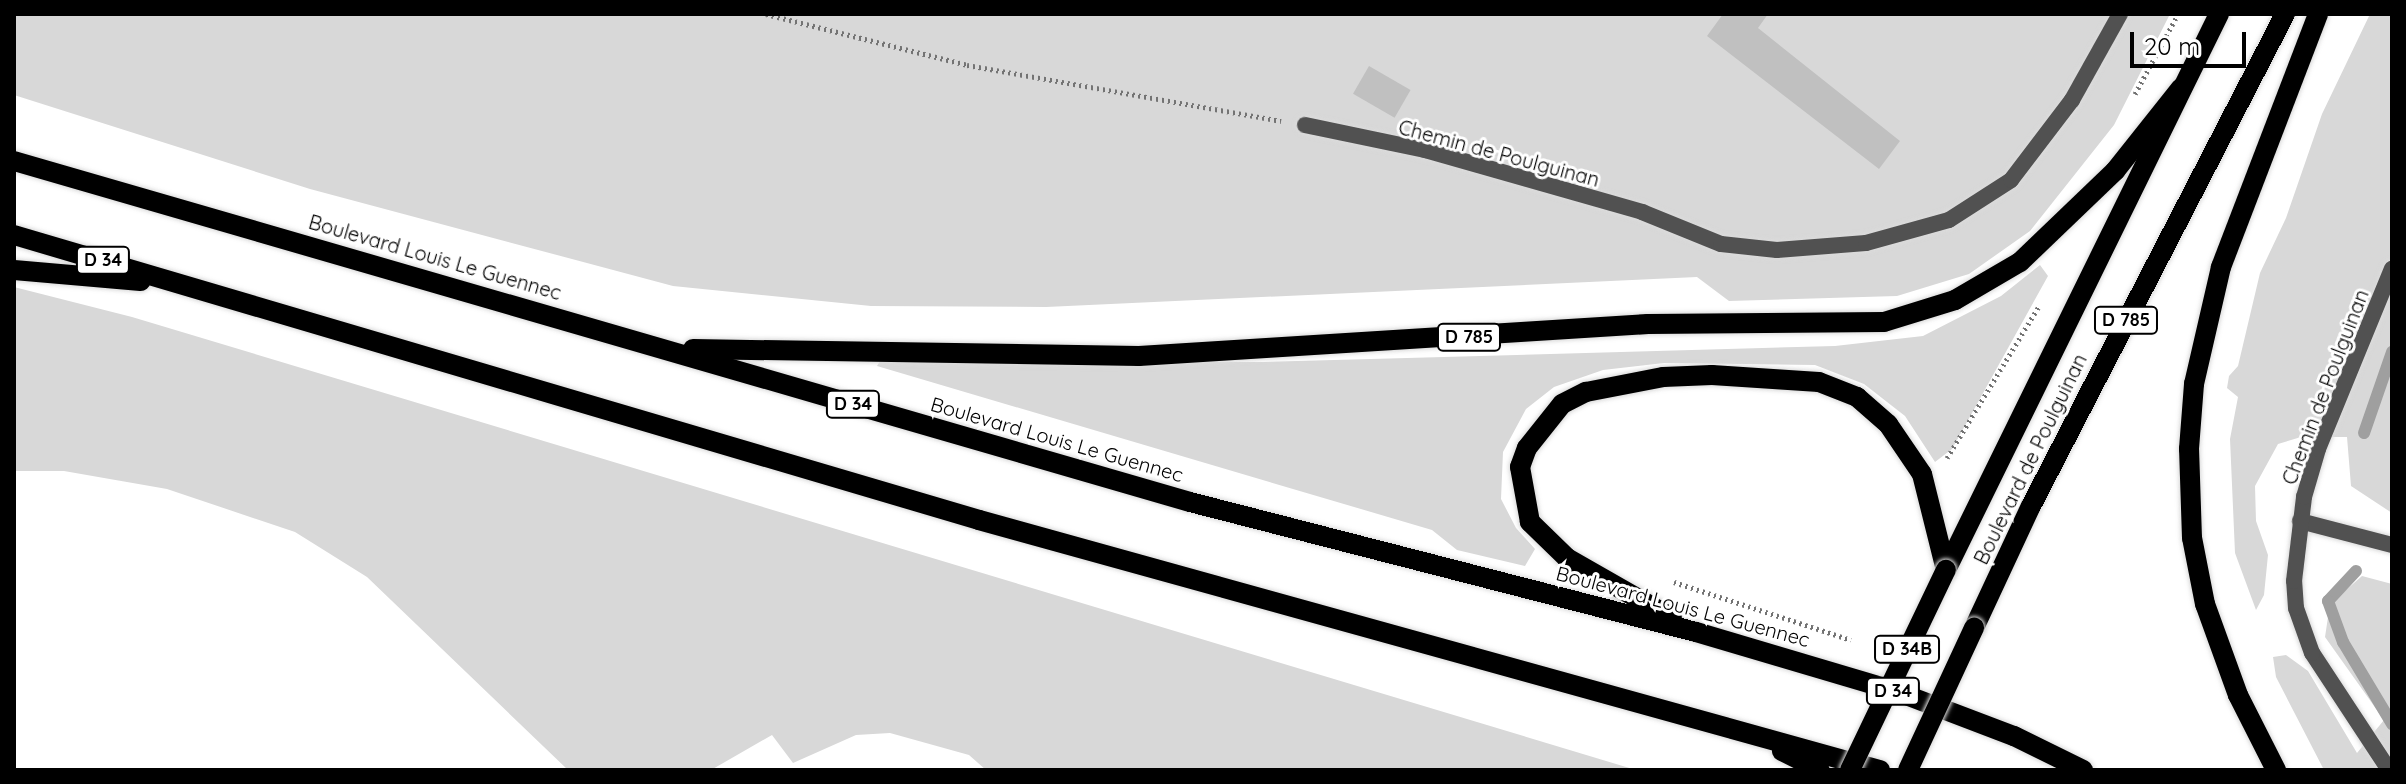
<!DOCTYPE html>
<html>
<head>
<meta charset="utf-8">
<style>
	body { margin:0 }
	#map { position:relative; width:2406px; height:784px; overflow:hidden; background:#fff; font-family:Quicksand,sans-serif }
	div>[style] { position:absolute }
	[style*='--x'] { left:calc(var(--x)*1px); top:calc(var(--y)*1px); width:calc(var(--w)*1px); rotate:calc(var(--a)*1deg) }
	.green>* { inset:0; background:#d8d8d8 }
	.stream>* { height:12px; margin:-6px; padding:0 6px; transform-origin:6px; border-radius:6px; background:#9f9f9f }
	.building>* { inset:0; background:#c0c0c0; transform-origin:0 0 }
	.path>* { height:5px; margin-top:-2.5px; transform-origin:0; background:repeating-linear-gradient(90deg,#737373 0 2px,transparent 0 6px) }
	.roads { filter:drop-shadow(0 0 2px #dbdbdb) drop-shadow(0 0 2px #dbdbdb) }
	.minor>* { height:16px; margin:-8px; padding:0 8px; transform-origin:8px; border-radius:8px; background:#515151 }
	.primary>* { height:20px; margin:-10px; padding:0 10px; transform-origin:10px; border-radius:10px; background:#000 }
	.bridges { filter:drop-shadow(0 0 2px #dbdbdb) drop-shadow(0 0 2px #dbdbdb) }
	.primary-bridge>* { height:20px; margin:-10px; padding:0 10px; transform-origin:10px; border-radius:10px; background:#000 }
	span { translate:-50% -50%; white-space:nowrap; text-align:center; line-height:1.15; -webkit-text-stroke:6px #fff; paint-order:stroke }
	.shield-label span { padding:2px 6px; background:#fff; border:2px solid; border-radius:6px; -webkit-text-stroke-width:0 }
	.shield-label { font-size:18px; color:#000; font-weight:700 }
	.street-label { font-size:20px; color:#000 }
	.frame { position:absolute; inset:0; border:16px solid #000; pointer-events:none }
	.scale { position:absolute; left:2130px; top:32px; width:116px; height:36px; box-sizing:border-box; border:4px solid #000; border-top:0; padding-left:10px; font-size:24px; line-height:28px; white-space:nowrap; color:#000; -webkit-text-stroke:6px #fff; paint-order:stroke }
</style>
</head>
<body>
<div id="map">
	<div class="green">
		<i style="clip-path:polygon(14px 14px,2170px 14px,2114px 125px,2030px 231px,1969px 274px,1897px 296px,1729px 301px,1697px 277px,1046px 307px,871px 306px,673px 286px,310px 189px,14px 95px)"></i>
		<i style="clip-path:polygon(2370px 14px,2392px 14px,2392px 513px,2351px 486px,2347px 437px,2301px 437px,2278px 444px,2255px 486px,2256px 521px,2268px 555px,2264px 595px,2256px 610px,2235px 553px,2230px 439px,2238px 397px,2227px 388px,2229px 376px,2238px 366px,2260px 273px,2286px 218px,2322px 114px)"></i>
		<i style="clip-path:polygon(2040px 265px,2048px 276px,1952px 449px,1935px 462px,1905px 416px,1864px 384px,1815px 365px,1664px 363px,1603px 370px,1554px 387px,1526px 409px,1503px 452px,1501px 499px,1516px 528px,1535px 549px,1525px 566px,1457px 550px,1432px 530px,877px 366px,880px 361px,1264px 362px,1835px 346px,1923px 336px,2001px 296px)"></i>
		<i style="clip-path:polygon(14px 287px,132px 317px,1636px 770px,986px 770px,969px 755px,890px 733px,856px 735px,793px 763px,772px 735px,711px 770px,568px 770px,367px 577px,295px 532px,167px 489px,64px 471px,14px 471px)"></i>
		<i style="clip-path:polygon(2362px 576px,2392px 584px,2392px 770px,2324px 770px,2276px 677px,2273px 657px,2286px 655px,2308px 671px,2357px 753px,2384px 720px,2325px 637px,2330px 604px)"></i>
	</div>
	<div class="stream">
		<i style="--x:2364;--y:433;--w:86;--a:-70.9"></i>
		<i style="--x:2356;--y:571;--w:41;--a:133"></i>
		<i style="--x:2328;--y:601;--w:44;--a:69.9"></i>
		<i style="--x:2343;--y:642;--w:96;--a:59.1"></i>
	</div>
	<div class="building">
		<i style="clip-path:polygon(1723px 14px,1768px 14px,1758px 28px,1900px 141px,1879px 169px,1707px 36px)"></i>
		<i style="left:1369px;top:66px;width:48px;height:32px;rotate:30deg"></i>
	</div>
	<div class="path">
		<i style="--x:766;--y:14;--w:207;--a:14.2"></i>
		<i style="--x:967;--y:65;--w:319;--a:10.1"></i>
		<i style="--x:2135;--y:94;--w:91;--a:-61.7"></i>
		<i style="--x:1947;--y:458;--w:178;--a:-58.8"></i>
		<i style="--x:1674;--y:582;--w:186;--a:18.1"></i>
	</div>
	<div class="roads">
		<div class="minor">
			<i style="--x:1305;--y:125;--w:123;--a:11.8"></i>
			<i style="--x:1425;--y:150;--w:226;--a:15.9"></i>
			<i style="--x:1642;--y:212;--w:85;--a:22.1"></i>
			<i style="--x:1721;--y:244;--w:56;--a:6.1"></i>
			<i style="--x:1777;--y:250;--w:89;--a:-4.5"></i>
			<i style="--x:1866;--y:243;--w:86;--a:-15.5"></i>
			<i style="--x:1949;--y:220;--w:74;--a:-32.8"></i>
			<i style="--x:2011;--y:180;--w:101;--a:-52.7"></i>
			<i style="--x:2072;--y:100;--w:98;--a:-60.8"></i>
			<i style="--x:2300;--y:521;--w:95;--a:14.6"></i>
			<i style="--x:2389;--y:770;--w:140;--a:-123.3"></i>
			<i style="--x:2312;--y:653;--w:48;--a:-109.6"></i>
			<i style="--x:2296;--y:608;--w:27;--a:-94"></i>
			<i style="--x:2294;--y:581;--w:85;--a:-83.2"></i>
			<i style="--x:2304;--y:497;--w:50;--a:-73.7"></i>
			<i style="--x:2318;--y:449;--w:195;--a:-67.7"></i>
		</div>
		<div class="primary">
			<i style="--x:14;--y:161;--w:1224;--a:16.17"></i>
			<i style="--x:1190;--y:502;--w:522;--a:14.41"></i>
			<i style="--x:1696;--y:632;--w:211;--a:16.5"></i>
			<i style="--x:1898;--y:692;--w:124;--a:20.8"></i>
			<i style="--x:2014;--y:736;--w:77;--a:26.2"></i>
			<i style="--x:14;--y:235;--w:1006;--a:16.45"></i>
			<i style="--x:979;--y:520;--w:935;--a:15.51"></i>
			<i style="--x:14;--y:270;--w:127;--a:5"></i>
			<i style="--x:693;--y:349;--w:446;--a:0.9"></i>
			<i style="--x:1139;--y:356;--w:510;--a:-3.6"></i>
			<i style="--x:1648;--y:324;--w:236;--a:-0.5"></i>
			<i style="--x:1884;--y:322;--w:74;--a:-17.2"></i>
			<i style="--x:1955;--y:300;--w:75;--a:-30.3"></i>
			<i style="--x:2020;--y:262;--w:132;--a:-43.8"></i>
			<i style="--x:2115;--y:171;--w:106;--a:-51.5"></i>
			<i style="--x:1946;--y:570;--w:619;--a:-63.85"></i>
			<i style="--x:1672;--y:618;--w:121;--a:-150.3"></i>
			<i style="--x:1567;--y:558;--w:52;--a:-135.8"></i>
			<i style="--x:1530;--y:522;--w:56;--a:-100.3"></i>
			<i style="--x:1520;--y:467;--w:20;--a:-70"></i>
			<i style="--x:1527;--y:448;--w:56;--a:-51.5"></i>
			<i style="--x:1562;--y:404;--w:27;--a:-27"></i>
			<i style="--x:1586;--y:392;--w:78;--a:-11"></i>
			<i style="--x:1663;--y:377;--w:49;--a:-2.3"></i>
			<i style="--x:1712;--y:375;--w:107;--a:3.7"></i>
			<i style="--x:1819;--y:382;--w:41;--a:21.5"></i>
			<i style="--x:1857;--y:397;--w:41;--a:41.1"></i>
			<i style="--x:1888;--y:424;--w:60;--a:55.8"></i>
			<i style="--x:1922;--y:474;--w:99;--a:76"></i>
			<i style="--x:1974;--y:628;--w:135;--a:-65"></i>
			<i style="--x:2031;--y:506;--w:554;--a:-62.69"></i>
			<i style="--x:1782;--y:751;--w:42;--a:26.6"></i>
			<i style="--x:2276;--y:770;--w:84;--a:-116.9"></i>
			<i style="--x:2238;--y:695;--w:97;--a:-109.9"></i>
			<i style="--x:2205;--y:604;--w:67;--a:-101.1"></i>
			<i style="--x:2192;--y:538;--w:89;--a:-91.9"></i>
			<i style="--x:2189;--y:449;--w:65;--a:-85.6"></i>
			<i style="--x:2194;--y:384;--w:120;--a:-77"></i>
			<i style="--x:2221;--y:267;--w:271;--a:-69"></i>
		</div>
	</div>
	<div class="bridges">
		<div class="primary-bridge">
			<i style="--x:1850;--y:770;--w:222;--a:-64.4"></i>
			<i style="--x:1908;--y:770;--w:157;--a:-65.1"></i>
		</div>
	</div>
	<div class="shield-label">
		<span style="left:103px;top:260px">D 34</span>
		<span style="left:2126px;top:320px">D 785</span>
		<span style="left:1469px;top:337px">D 785</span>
		<span style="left:853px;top:404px">D 34</span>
		<span style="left:1907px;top:649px">D 34B</span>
		<span style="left:1893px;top:691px">D 34</span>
	</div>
	<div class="street-label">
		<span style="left:1499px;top:153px;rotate:15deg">Chemin de Poulguinan</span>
		<span style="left:435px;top:257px;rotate:16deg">Boulevard Louis Le Guennec</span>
		<span style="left:2325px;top:387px;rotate:-69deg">Chemin de Poulguinan</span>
		<span style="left:1057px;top:439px;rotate:16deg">Boulevard Louis Le Guennec</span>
		<span style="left:2030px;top:459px;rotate:-64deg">Boulevard de Poulguinan</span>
		<span style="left:1683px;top:606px;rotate:15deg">Boulevard Louis Le Guennec</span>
	</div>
	<div class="frame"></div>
	<div class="scale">20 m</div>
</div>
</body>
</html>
